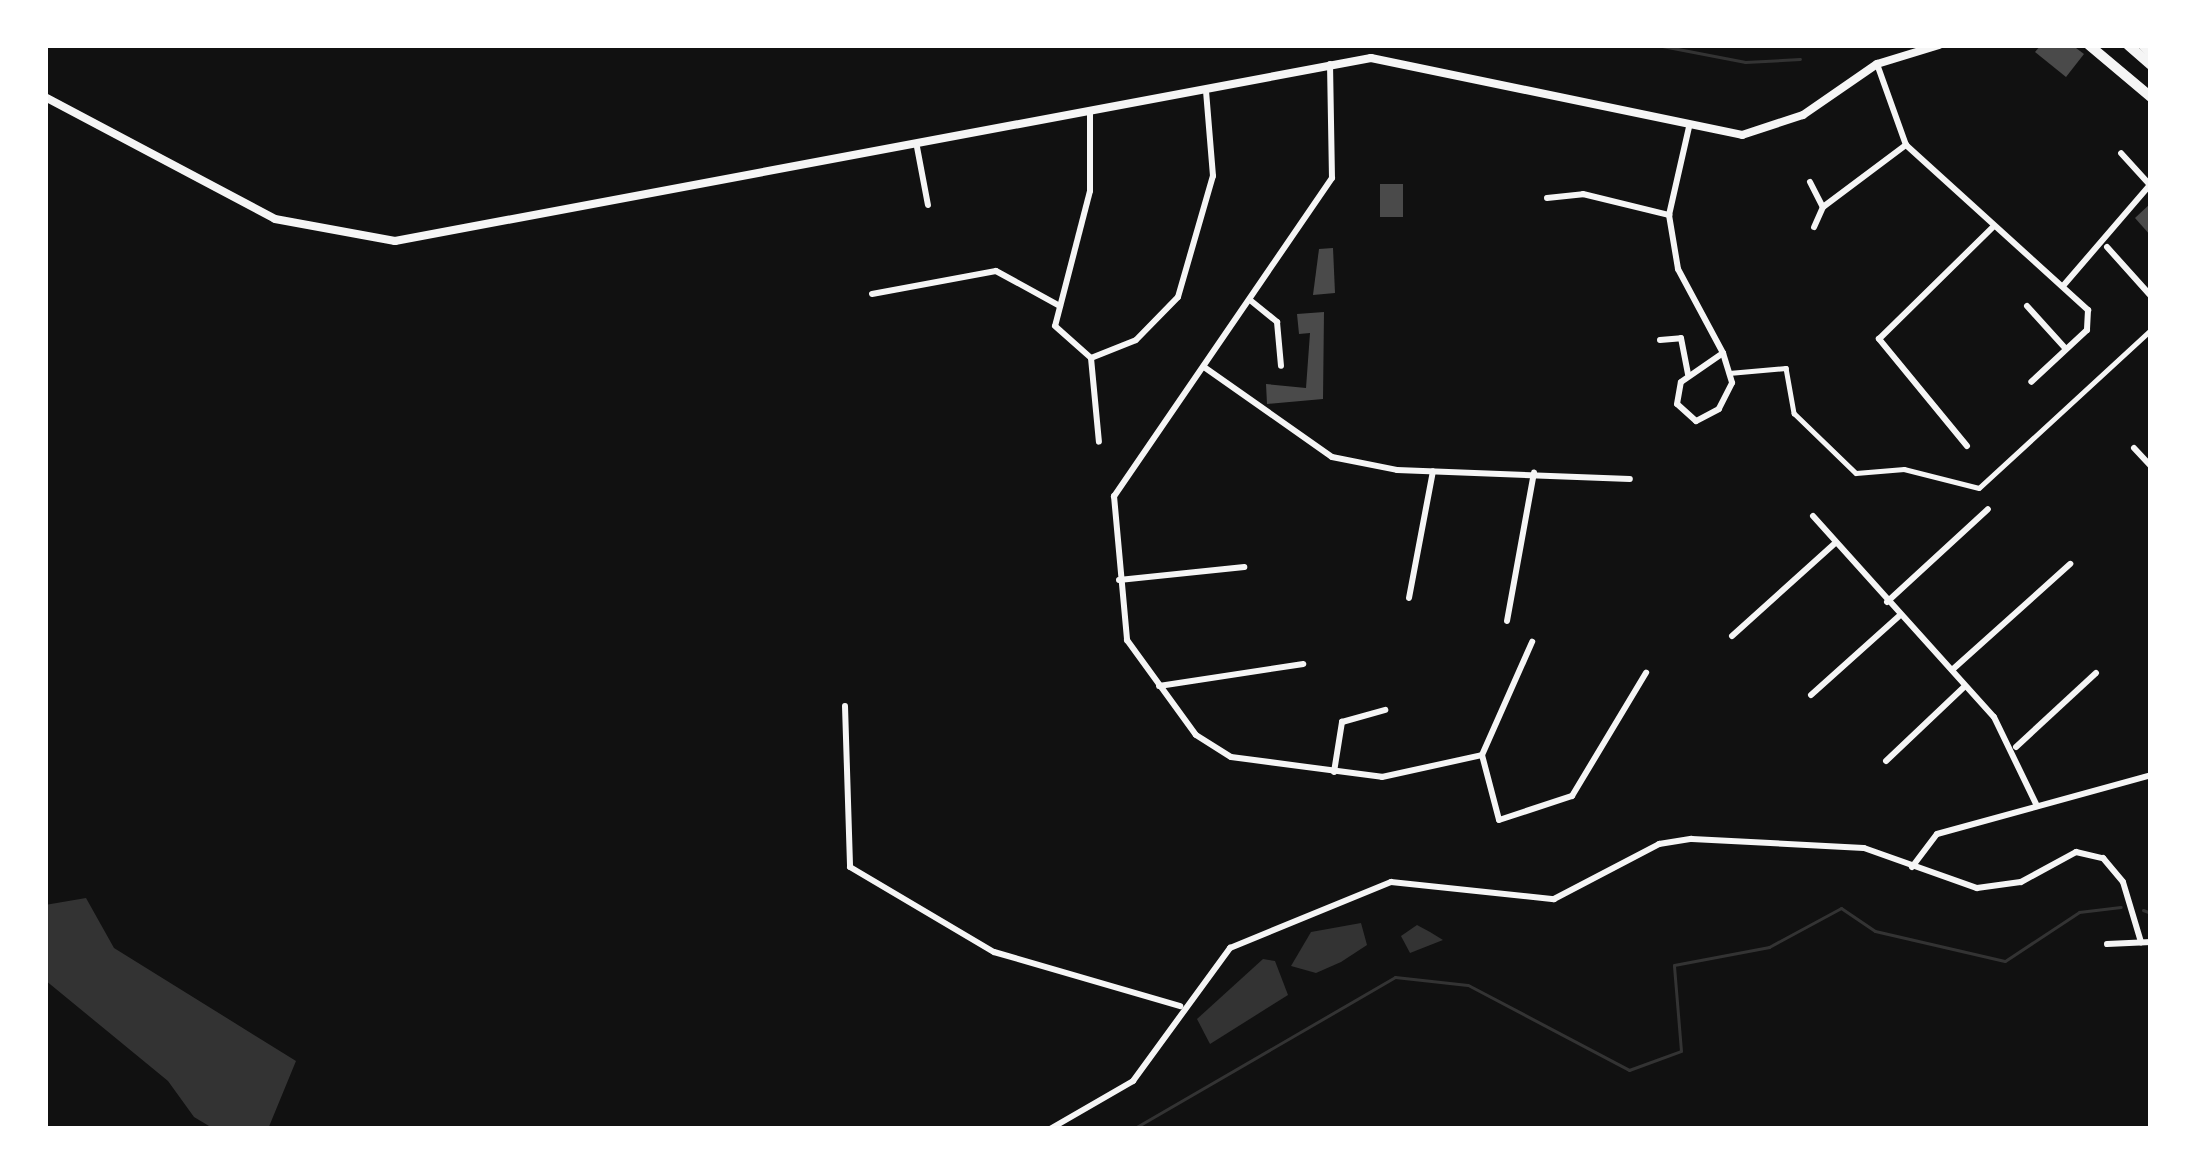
<!DOCTYPE html>
<html>
<head>
<meta charset="utf-8">
<style>
	body { margin:0 }
	#map { position:relative; width:2196px; height:1174px; overflow:hidden; background:#111; font-family:Lato,sans-serif }
	div>[style] { position:absolute }
	[style*='--x'] { left:calc(var(--x)*1px); top:calc(var(--y)*1px); width:calc(var(--w)*1px); rotate:calc(var(--a)*1deg) }
	.water>* { inset:0; background:#333 }
	.stream>* { height:3px; margin:-1.5px; padding:0 1.5px; transform-origin:1.5px; border-radius:1.5px; background:#333 }
	.building>* { inset:0; background:#4a4a4a; transform-origin:0 0 }
	.pedestrian>* { height:4.5px; margin:-2.25px; padding:0 2.25px; transform-origin:2.25px; border-radius:2.25px; background:#f5f5f5 }
	.minor>* { height:6px; margin:-3px; padding:0 3px; transform-origin:3px; border-radius:3px; background:#f5f5f5 }
	.tertiary>* { height:8px; margin:-4px; padding:0 4px; transform-origin:4px; border-radius:4px; background:#f5f5f5 }
	.trunk>* { height:10px; margin:-5px; padding:0 5px; transform-origin:5px; border-radius:5px; background:#f5f5f5 }
	span { translate:-50% -50%; white-space:nowrap; text-align:center; line-height:1.15; -webkit-text-stroke:10px #fff; paint-order:stroke }
	.frame { position:absolute; inset:0; border:48px solid #fff; pointer-events:none }
</style>
</head>
<body>
<div id="map">
	<div class="water">
		<i style="clip-path:polygon(86px 898px,114px 948px,296px 1061px,268px 1129px,214px 1129px,194px 1117px,168px 1081px,45px 980px,45px 905px)"></i>
		<i style="clip-path:polygon(1361px 923px,1367px 945px,1341px 962px,1316px 973px,1291px 966px,1311px 932px)"></i>
		<i style="clip-path:polygon(1417px 925px,1430px 932px,1443px 940px,1410px 953px,1401px 936px)"></i>
		<i style="clip-path:polygon(1263px 959px,1275px 961px,1288px 995px,1210px 1044px,1197px 1019px)"></i>
	</div>
	<div class="stream">
		<i style="--x:1572;--y:45;--w:57;--a:0"></i>
		<i style="--x:1657;--y:45;--w:90;--a:10.9"></i>
		<i style="--x:1745;--y:62;--w:55;--a:-3.1"></i>
		<i style="--x:2143;--y:910;--w:9;--a:21"></i>
		<i style="--x:1133;--y:1129;--w:303;--a:-30.1"></i>
		<i style="--x:1395;--y:977;--w:73;--a:6.3"></i>
		<i style="--x:1468;--y:985;--w:182;--a:27.8"></i>
		<i style="--x:1629;--y:1070;--w:55;--a:-20.1"></i>
		<i style="--x:1681;--y:1051;--w:86;--a:-94.7"></i>
		<i style="--x:1674;--y:965;--w:97;--a:-10.7"></i>
		<i style="--x:1769;--y:947;--w:82;--a:-28.4"></i>
		<i style="--x:1841;--y:908;--w:41;--a:34.1"></i>
		<i style="--x:1875;--y:931;--w:133;--a:13"></i>
		<i style="--x:2005;--y:961;--w:89;--a:-33.5"></i>
		<i style="--x:2079;--y:912;--w:42;--a:-6.8"></i>
	</div>
	<div class="building">
		<i style="clip-path:polygon(2041px 45px,2072px 45px,2084px 54px,2066px 77px,2035px 52px)"></i>
		<i style="left:1380px;top:184px;width:23px;height:33px"></i>
		<i style="clip-path:polygon(2151px 203px,2151px 236px,2135px 218px)"></i>
		<i style="clip-path:polygon(1333px 248px,1335px 293px,1313px 295px,1319px 249px)"></i>
		<i style="clip-path:polygon(1324px 312px,1323px 399px,1267px 404px,1266px 384px,1306px 388px,1310px 333px,1299px 334px,1297px 314px)"></i>
	</div>
	<div class="pedestrian">
		<i style="--x:1729;--y:373;--w:57;--a:-5"></i>
		<i style="--x:1786;--y:368;--w:46;--a:79.9"></i>
		<i style="--x:1794;--y:413;--w:86;--a:44.1"></i>
		<i style="--x:1856;--y:473;--w:48;--a:-4.8"></i>
		<i style="--x:1904;--y:469;--w:77;--a:14.2"></i>
		<i style="--x:1979;--y:488;--w:234;--a:-42.6"></i>
	</div>
	<div class="minor">
		<i style="--x:1330;--y:64;--w:114;--a:89"></i>
		<i style="--x:1332;--y:178;--w:386;--a:124.4"></i>
		<i style="--x:1114;--y:496;--w:145;--a:84.8"></i>
		<i style="--x:1127;--y:640;--w:117;--a:54"></i>
		<i style="--x:1196;--y:735;--w:41;--a:32.2"></i>
		<i style="--x:1231;--y:757;--w:152;--a:7.5"></i>
		<i style="--x:1382;--y:777;--w:102;--a:-12.4"></i>
		<i style="--x:1482;--y:755;--w:124;--a:-66.1"></i>
		<i style="--x:1877;--y:64;--w:86;--a:70.3"></i>
		<i style="--x:1906;--y:145;--w:246;--a:42.2"></i>
		<i style="--x:2088;--y:310;--w:20;--a:93"></i>
		<i style="--x:2087;--y:330;--w:76;--a:137.1"></i>
		<i style="--x:1090;--y:112;--w:79;--a:90"></i>
		<i style="--x:1090;--y:191;--w:139;--a:104.5"></i>
		<i style="--x:1055;--y:326;--w:48;--a:41.6"></i>
		<i style="--x:1689;--y:127;--w:90;--a:102.8"></i>
		<i style="--x:1669;--y:215;--w:55;--a:80.5"></i>
		<i style="--x:1678;--y:269;--w:95;--a:61.8"></i>
		<i style="--x:1723;--y:353;--w:31;--a:73"></i>
		<i style="--x:1732;--y:383;--w:29;--a:117"></i>
		<i style="--x:1719;--y:409;--w:26;--a:152"></i>
		<i style="--x:1696;--y:421;--w:25;--a:-138"></i>
		<i style="--x:1677;--y:404;--w:22;--a:-80"></i>
		<i style="--x:1681;--y:382;--w:51;--a:-34.6"></i>
		<i style="--x:917;--y:147;--w:59;--a:79.3"></i>
		<i style="--x:1810;--y:182;--w:28;--a:63"></i>
		<i style="--x:1823;--y:207;--w:22;--a:114"></i>
		<i style="--x:1547;--y:198;--w:36;--a:-6"></i>
		<i style="--x:1583;--y:194;--w:89;--a:13.7"></i>
		<i style="--x:1823;--y:207;--w:104;--a:-36.8"></i>
		<i style="--x:2107;--y:247;--w:66;--a:48.1"></i>
		<i style="--x:2063;--y:286;--w:133;--a:-49.3"></i>
		<i style="--x:2150;--y:185;--w:43;--a:-132.2"></i>
		<i style="--x:872;--y:294;--w:126;--a:-10.5"></i>
		<i style="--x:996;--y:271;--w:73;--a:28.7"></i>
		<i style="--x:1250;--y:300;--w:35;--a:39"></i>
		<i style="--x:1277;--y:322;--w:44;--a:84.8"></i>
		<i style="--x:2027;--y:306;--w:58;--a:47.8"></i>
		<i style="--x:1660;--y:340;--w:21;--a:-5"></i>
		<i style="--x:1681;--y:338;--w:37;--a:79"></i>
		<i style="--x:1091;--y:358;--w:48;--a:-21.8"></i>
		<i style="--x:1136;--y:340;--w:60;--a:-45.7"></i>
		<i style="--x:1178;--y:297;--w:126;--a:-73.9"></i>
		<i style="--x:1213;--y:176;--w:86;--a:-94.7"></i>
		<i style="--x:1091;--y:358;--w:84;--a:84.6"></i>
		<i style="--x:1204;--y:367;--w:156;--a:35.1"></i>
		<i style="--x:1332;--y:457;--w:66;--a:11.3"></i>
		<i style="--x:1397;--y:470;--w:233;--a:2.2"></i>
		<i style="--x:1967;--y:446;--w:139;--a:-129.4"></i>
		<i style="--x:1879;--y:339;--w:161;--a:-44.5"></i>
		<i style="--x:2134;--y:448;--w:25;--a:47"></i>
		<i style="--x:1813;--y:516;--w:270;--a:48"></i>
		<i style="--x:1994;--y:717;--w:99;--a:64.2"></i>
		<i style="--x:1119;--y:580;--w:126;--a:-5.9"></i>
		<i style="--x:1409;--y:598;--w:129;--a:-79.3"></i>
		<i style="--x:1887;--y:602;--w:137;--a:-42.6"></i>
		<i style="--x:1507;--y:621;--w:151;--a:-79.7"></i>
		<i style="--x:1732;--y:636;--w:137;--a:-42"></i>
		<i style="--x:1952;--y:670;--w:159;--a:-41.9"></i>
		<i style="--x:1159;--y:686;--w:146;--a:-8.7"></i>
		<i style="--x:1811;--y:695;--w:118;--a:-41.9"></i>
		<i style="--x:845;--y:706;--w:161;--a:88.2"></i>
		<i style="--x:850;--y:867;--w:167;--a:30.6"></i>
		<i style="--x:994;--y:952;--w:194;--a:16.2"></i>
		<i style="--x:2016;--y:747;--w:109;--a:-42.8"></i>
		<i style="--x:1482;--y:755;--w:67;--a:75.3"></i>
		<i style="--x:1499;--y:820;--w:77;--a:-18.2"></i>
		<i style="--x:1572;--y:796;--w:144;--a:-59"></i>
		<i style="--x:1886;--y:761;--w:109;--a:-43.5"></i>
		<i style="--x:1334;--y:772;--w:51;--a:-80.9"></i>
		<i style="--x:1342;--y:722;--w:45;--a:-15.6"></i>
		<i style="--x:1912;--y:867;--w:41;--a:-52.9"></i>
		<i style="--x:1937;--y:834;--w:222;--a:-15.4"></i>
		<i style="--x:2107;--y:944;--w:44;--a:-2.6"></i>
		<i style="--x:1050;--y:1129;--w:96;--a:-30"></i>
		<i style="--x:1133;--y:1081;--w:165;--a:-53.9"></i>
		<i style="--x:1230;--y:948;--w:174;--a:-22.3"></i>
		<i style="--x:1391;--y:882;--w:164;--a:6"></i>
		<i style="--x:1554;--y:899;--w:119;--a:-27.6"></i>
		<i style="--x:1659;--y:844;--w:33;--a:-9"></i>
		<i style="--x:1692;--y:839;--w:172;--a:3"></i>
		<i style="--x:1864;--y:848;--w:120;--a:19.5"></i>
		<i style="--x:1977;--y:888;--w:44;--a:-7.8"></i>
		<i style="--x:2021;--y:882;--w:63;--a:-28.6"></i>
		<i style="--x:2076;--y:852;--w:28;--a:13"></i>
		<i style="--x:2103;--y:858;--w:31;--a:50"></i>
		<i style="--x:2123;--y:882;--w:63;--a:73.3"></i>
	</div>
	<div class="tertiary">
		<i style="--x:45;--y:97;--w:260;--a:27.9"></i>
		<i style="--x:275;--y:219;--w:122;--a:10.4"></i>
		<i style="--x:395;--y:241;--w:993;--a:-10.62"></i>
		<i style="--x:1371;--y:58;--w:379;--a:11.7"></i>
		<i style="--x:1742;--y:135;--w:64;--a:-18.2"></i>
		<i style="--x:1803;--y:115;--w:90;--a:-34.6"></i>
		<i style="--x:1877;--y:64;--w:65;--a:-17"></i>
	</div>
	<div class="trunk">
		<i style="--x:2089;--y:45;--w:81;--a:40"></i>
		<i style="--x:2128;--y:45;--w:30;--a:41"></i>
		<i style="--x:2143;--y:45;--w:11;--a:45"></i>
	</div>
	<div class="frame"></div>
</div>
</body>
</html>
